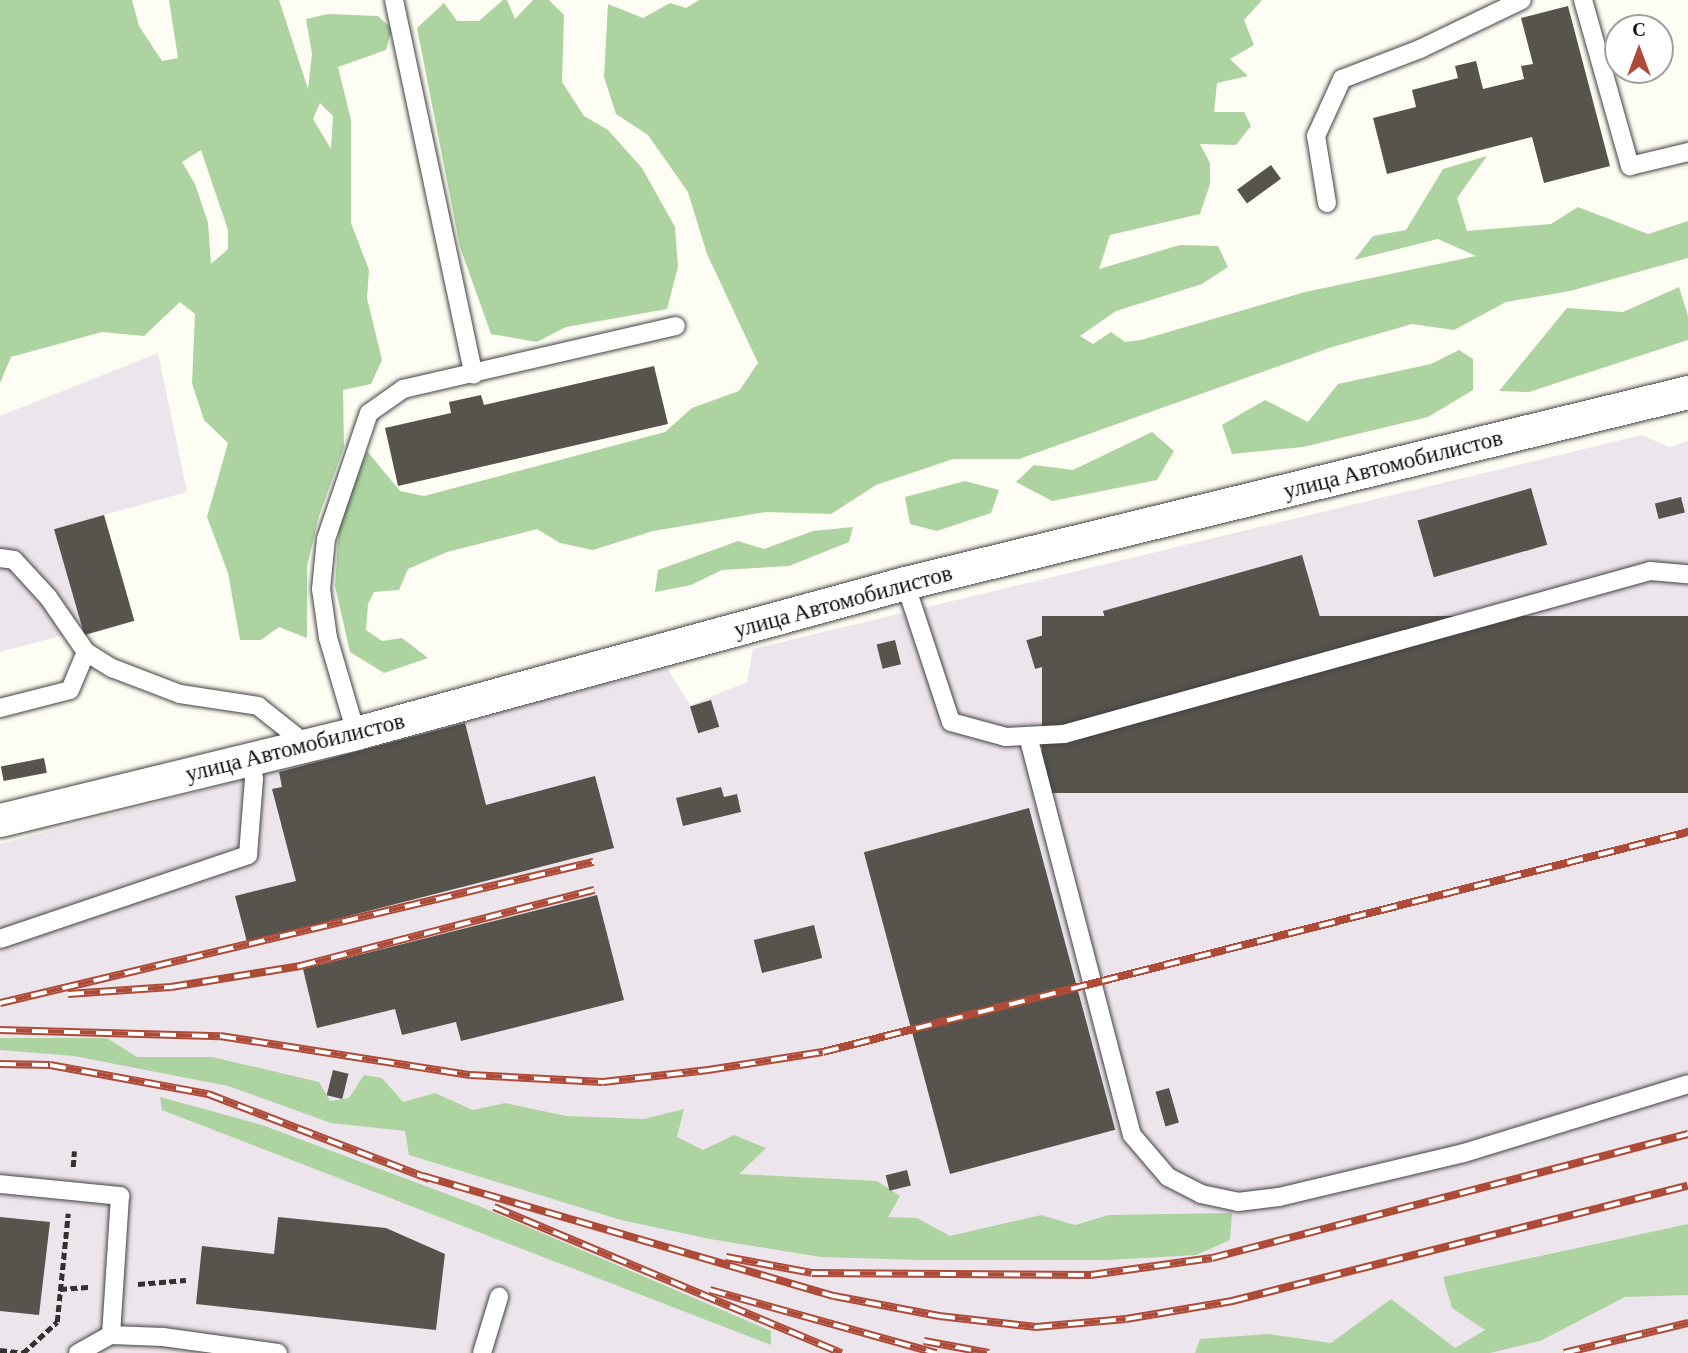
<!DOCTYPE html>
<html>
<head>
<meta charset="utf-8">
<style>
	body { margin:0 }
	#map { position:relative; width:1688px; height:1353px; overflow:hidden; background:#fdfdf3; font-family:"Crimson Pro",serif }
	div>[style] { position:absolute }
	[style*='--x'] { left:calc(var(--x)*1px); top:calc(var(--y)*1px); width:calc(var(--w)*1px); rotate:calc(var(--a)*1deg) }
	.industrial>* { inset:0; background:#ece5ec }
	.forest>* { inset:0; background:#add3a1 }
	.building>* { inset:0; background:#57534d; transform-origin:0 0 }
	.path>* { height:4.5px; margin-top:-2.25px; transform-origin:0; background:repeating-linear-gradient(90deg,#313131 0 7px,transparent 0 10.5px) }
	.roads { filter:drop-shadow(0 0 2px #424242) drop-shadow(0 0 2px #424242) }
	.lane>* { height:18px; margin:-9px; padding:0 9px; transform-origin:9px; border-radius:9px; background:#fff }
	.street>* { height:33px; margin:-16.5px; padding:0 16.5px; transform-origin:16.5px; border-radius:16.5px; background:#fff }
	.rail>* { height:8px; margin-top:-4px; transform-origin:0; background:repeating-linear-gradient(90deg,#fff 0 16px,#ae4b38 0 32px); box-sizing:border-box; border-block:2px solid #ae4b38 }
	span { translate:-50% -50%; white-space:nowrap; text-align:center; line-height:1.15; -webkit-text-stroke:7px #fff; paint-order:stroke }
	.street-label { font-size:23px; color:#0f0f0f }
	.north { position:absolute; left:1604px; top:14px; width:70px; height:70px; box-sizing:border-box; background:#fff; border:2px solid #9f9f9f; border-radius:50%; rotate:0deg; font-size:19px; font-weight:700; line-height:28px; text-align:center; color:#0f0f0f }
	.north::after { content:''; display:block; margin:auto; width:24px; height:32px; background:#ae4b38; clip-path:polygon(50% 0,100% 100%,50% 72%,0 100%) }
</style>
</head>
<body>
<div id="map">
	<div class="industrial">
		<i style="clip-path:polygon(158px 353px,187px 492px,104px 515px,135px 621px,85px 636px,71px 633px,0 652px,0 416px)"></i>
		<i style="clip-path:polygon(1642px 435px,1669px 447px,1688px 441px,1688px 1353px,0 1353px,0 844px,667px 668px,690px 705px,747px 682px,753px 649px)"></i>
	</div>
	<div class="forest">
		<i style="clip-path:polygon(evenodd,0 0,132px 0,139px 26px,162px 61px,178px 58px,169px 0,279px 0,308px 89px,312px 54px,306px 19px,328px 14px,378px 16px,392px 29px,386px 50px,338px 67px,351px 120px,351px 223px,369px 270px,367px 298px,382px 360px,371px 384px,343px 390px,344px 447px,319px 516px,307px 566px,307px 638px,279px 627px,261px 640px,240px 640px,228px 573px,207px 517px,228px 443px,204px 420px,192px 383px,195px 314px,180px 302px,144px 336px,102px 332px,11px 357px,0 383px,0 0,320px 103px,333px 116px,331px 149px,313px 119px,320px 103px,0 0,201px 150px,228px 230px,228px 249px,211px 264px,208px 223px,195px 184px,182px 162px,201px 150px)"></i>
		<i style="clip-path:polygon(503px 0,507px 0,515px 19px,533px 0,549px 0,564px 15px,562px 82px,584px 116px,608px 130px,642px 168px,675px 227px,678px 267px,667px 309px,566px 327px,537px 342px,491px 334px,460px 247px,417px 28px,444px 3px,457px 21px,479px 21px)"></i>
		<i style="clip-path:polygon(699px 0,1262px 0,1244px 20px,1254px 45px,1230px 59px,1248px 76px,1217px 83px,1214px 112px,1244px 112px,1251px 126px,1236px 145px,1200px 144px,1210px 163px,1210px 184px,1200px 214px,1110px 235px,1099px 269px,1180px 245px,1218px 246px,1228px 267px,1202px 284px,1116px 311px,1080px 336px,1093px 344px,1111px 332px,1125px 342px,1141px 340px,1305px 292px,1476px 256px,1438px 239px,1354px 260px,1373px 236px,1406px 230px,1443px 169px,1487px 156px,1457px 198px,1467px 231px,1551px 224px,1578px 207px,1648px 234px,1688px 221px,1688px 258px,1570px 291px,1506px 302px,1454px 330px,1412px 324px,1329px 348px,1019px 459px,953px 459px,876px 485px,831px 514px,766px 512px,653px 531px,593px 550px,560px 543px,537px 529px,447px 552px,408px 569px,399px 590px,374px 592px,368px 604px,366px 630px,382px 641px,402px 638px,428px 658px,384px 673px,350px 652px,335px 586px,339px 527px,367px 451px,400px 491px,424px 496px,665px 432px,692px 408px,739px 391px,758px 363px,707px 254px,688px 192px,648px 135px,616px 114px,604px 77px,608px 4px,643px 18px,670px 3px,686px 8px)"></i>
		<i style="clip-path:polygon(1679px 287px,1688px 316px,1688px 340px,1529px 392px,1499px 391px,1567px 308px,1623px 312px)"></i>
		<i style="clip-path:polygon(1459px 350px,1473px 359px,1473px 390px,1428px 417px,1303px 447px,1232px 454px,1222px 425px,1265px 400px,1308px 422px,1338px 384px,1431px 364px)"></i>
		<i style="clip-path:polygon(1152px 432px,1174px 451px,1157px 480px,1052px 501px,1016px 482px,1034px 465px,1073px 470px)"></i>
		<i style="clip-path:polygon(965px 481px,999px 490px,991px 513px,937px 531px,910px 524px,905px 497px)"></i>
		<i style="clip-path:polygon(853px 527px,849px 542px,789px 566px,722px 570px,691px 585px,655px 592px,658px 570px,738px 541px,764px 549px,813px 531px)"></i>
		<i style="clip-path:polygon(0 1038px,107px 1038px,137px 1057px,212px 1057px,319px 1082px,330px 1101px,349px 1098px,364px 1075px,382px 1078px,403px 1102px,435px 1093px,473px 1110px,505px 1103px,566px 1116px,644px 1119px,684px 1109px,677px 1137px,703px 1150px,734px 1135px,766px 1148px,739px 1174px,877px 1181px,900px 1196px,888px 1217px,917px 1218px,950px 1236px,1041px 1215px,1075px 1225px,1109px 1215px,1232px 1213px,1230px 1240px,1196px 1255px,1107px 1260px,920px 1260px,821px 1257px,710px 1239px,621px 1220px,409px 1155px,405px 1131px,331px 1123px,228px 1086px,74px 1056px,0 1050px)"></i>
		<i style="clip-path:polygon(160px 1097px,262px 1125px,479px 1206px,771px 1331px,771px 1345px,162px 1110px)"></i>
		<i style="clip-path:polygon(1688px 1224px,1688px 1295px,1625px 1297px,1540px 1341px,1490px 1353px,1195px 1353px,1200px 1339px,1269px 1334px,1331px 1343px,1391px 1299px,1455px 1348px,1485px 1330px,1452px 1308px,1443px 1277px)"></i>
	</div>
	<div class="building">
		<i style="clip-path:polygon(1568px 6px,1610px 166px,1544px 183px,1532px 137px,1387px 174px,1373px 118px,1416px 107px,1412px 90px,1458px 78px,1455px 66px,1476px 61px,1483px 89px,1524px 79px,1521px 66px,1533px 64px,1521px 18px)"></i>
		<i style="left:1271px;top:165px;width:17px;height:42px;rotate:54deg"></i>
		<i style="clip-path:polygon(654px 366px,668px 424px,398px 486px,385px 428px,451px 413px,449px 402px,481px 395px,484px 405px)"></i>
		<i style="left:1531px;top:488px;width:59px;height:118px;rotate:74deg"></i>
		<i style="left:1681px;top:497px;width:16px;height:27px;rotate:76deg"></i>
		<i style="left:104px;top:515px;width:110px;height:52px;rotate:74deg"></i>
		<i style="clip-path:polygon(1302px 555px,1320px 617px,1252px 636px,1257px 650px,1240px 655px,1236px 641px,1120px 674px,1103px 611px)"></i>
		<i style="left:1688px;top:616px;width:177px;height:646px;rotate:90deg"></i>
		<i style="left:1057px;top:631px;width:30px;height:32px;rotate:73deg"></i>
		<i style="left:895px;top:640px;width:25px;height:19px;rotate:76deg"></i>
		<i style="left:711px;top:700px;width:28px;height:22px;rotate:73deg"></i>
		<i style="clip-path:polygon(465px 723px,486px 805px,595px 776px,614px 848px,247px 942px,235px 896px,296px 881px,272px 789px,282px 787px,279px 772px)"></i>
		<i style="left:44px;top:758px;width:15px;height:44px;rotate:79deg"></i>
		<i style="clip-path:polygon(721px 787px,724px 797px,737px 794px,741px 812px,683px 826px,676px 798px)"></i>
		<i style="left:1029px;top:808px;width:333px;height:171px;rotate:75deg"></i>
		<i style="clip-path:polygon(597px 895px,624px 1000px,461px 1041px,456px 1022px,402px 1035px,395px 1009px,317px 1028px,303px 969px)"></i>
		<i style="left:814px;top:925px;width:34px;height:62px;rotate:76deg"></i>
		<i style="left:333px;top:1070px;width:16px;height:26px;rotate:14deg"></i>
		<i style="left:1169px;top:1088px;width:36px;height:14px;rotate:74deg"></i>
		<i style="left:907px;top:1170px;width:16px;height:22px;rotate:76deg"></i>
		<i style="clip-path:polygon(0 1217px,50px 1222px,39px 1315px,0 1311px)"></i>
		<i style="clip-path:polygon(278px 1217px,386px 1228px,445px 1254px,436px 1330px,196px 1304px,202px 1246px,274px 1254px)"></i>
	</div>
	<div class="path">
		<i style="--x:73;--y:1167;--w:16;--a:-86"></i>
		<i style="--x:138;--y:1284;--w:48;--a:-4.8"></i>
		<i style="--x:60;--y:1289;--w:31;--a:-4"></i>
		<i style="--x:0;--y:1350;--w:23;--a:7"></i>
		<i style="--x:23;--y:1353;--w:46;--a:-42.4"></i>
		<i style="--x:57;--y:1322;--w:109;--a:-84.2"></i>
	</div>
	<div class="roads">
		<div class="lane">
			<i style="--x:394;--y:0;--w:383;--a:78"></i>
			<i style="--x:1583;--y:0;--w:173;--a:74.2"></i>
			<i style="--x:1630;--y:166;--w:60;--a:-13.6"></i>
			<i style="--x:1327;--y:203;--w:68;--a:-99.3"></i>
			<i style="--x:1316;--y:136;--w:63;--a:-65.5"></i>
			<i style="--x:1342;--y:79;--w:84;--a:-21"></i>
			<i style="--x:1420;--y:49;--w:113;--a:-25.7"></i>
			<i style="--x:0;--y:558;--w:14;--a:8"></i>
			<i style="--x:14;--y:560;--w:50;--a:47.4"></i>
			<i style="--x:48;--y:597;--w:67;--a:55.4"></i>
			<i style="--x:86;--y:652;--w:31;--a:32"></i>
			<i style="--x:112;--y:668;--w:73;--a:20.9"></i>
			<i style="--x:180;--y:694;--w:79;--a:8.7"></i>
			<i style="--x:258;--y:706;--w:63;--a:38.5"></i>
			<i style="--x:905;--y:583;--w:146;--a:71.7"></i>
			<i style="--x:951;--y:722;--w:57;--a:15.3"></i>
			<i style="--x:1006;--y:737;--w:58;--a:-3"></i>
			<i style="--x:1064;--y:734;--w:608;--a:-15.54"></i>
			<i style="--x:1650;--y:571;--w:38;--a:5"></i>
			<i style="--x:0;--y:708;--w:72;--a:-14.4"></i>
			<i style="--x:70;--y:690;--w:41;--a:-67.2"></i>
			<i style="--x:356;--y:733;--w:99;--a:-106.4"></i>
			<i style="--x:328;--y:638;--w:49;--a:-98.1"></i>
			<i style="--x:321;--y:589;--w:50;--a:-84.3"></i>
			<i style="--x:326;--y:539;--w:133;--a:-71.2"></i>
			<i style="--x:369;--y:413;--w:42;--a:-35.2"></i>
			<i style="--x:403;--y:389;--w:280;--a:-13"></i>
			<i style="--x:1028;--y:736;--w:412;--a:75.4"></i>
			<i style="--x:1132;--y:1135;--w:55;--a:49.4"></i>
			<i style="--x:1168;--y:1177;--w:37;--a:27"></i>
			<i style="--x:1201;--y:1194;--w:38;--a:12"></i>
			<i style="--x:1238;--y:1202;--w:41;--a:-7"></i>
			<i style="--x:1279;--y:1197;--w:190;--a:-13.4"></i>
			<i style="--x:1464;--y:1153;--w:234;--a:-17.1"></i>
			<i style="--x:0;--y:939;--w:262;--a:-18.7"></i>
			<i style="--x:248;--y:855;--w:76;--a:-85.5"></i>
			<i style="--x:254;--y:779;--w:21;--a:-98"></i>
			<i style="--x:0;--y:1184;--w:121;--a:5.7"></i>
			<i style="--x:120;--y:1196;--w:139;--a:93.7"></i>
			<i style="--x:78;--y:1353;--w:38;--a:-29"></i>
			<i style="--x:111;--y:1335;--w:52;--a:2.2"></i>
			<i style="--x:163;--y:1337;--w:116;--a:7.9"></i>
			<i style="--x:482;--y:1353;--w:59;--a:-73.1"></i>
		</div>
		<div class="street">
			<i style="--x:0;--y:820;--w:366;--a:-13.7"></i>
			<i style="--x:356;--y:733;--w:569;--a:-15.28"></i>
			<i style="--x:905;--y:583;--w:806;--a:-13.71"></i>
		</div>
	</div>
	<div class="rail">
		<i style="--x:68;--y:994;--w:103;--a:-3.9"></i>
		<i style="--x:171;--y:987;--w:131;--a:-9.2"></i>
		<i style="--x:300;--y:966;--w:304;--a:-14.5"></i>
		<i style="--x:0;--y:1003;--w:610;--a:-13.38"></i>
		<i style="--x:0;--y:1030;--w:220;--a:1.6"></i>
		<i style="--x:220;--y:1036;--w:253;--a:8.9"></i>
		<i style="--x:470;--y:1075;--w:133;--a:3"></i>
		<i style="--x:603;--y:1082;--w:106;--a:-6.5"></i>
		<i style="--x:708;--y:1070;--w:116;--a:-8.9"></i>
		<i style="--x:823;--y:1052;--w:893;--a:-14.27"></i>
		<i style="--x:0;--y:1064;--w:50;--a:1.1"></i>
		<i style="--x:50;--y:1065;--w:161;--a:10.4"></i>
		<i style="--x:208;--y:1094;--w:237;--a:21"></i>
		<i style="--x:423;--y:1176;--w:428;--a:16.3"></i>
		<i style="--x:834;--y:1296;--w:107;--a:10.8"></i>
		<i style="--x:939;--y:1316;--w:98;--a:6.5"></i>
		<i style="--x:1036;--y:1327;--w:90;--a:-5.1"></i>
		<i style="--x:1126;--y:1319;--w:108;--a:-9.6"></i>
		<i style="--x:1232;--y:1301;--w:470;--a:-14.2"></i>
		<i style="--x:494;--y:1207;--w:377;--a:22.8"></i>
		<i style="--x:726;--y:1257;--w:87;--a:10.5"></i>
		<i style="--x:812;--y:1273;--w:279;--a:0.4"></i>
		<i style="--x:1091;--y:1275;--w:122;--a:-8"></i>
		<i style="--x:1212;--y:1258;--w:492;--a:-14.6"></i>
		<i style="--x:710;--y:1290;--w:235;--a:15.6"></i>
		<i style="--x:924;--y:1341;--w:66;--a:10.5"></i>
		<i style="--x:1564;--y:1353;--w:128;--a:-13.6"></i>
	</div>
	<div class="street-label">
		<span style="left:1393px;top:464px;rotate:-14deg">улица Автомобилистов</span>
		<span style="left:843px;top:601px;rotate:-15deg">улица Автомобилистов</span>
		<span style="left:295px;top:747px;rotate:-14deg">улица Автомобилистов</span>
	</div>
	<div class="north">С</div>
</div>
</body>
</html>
